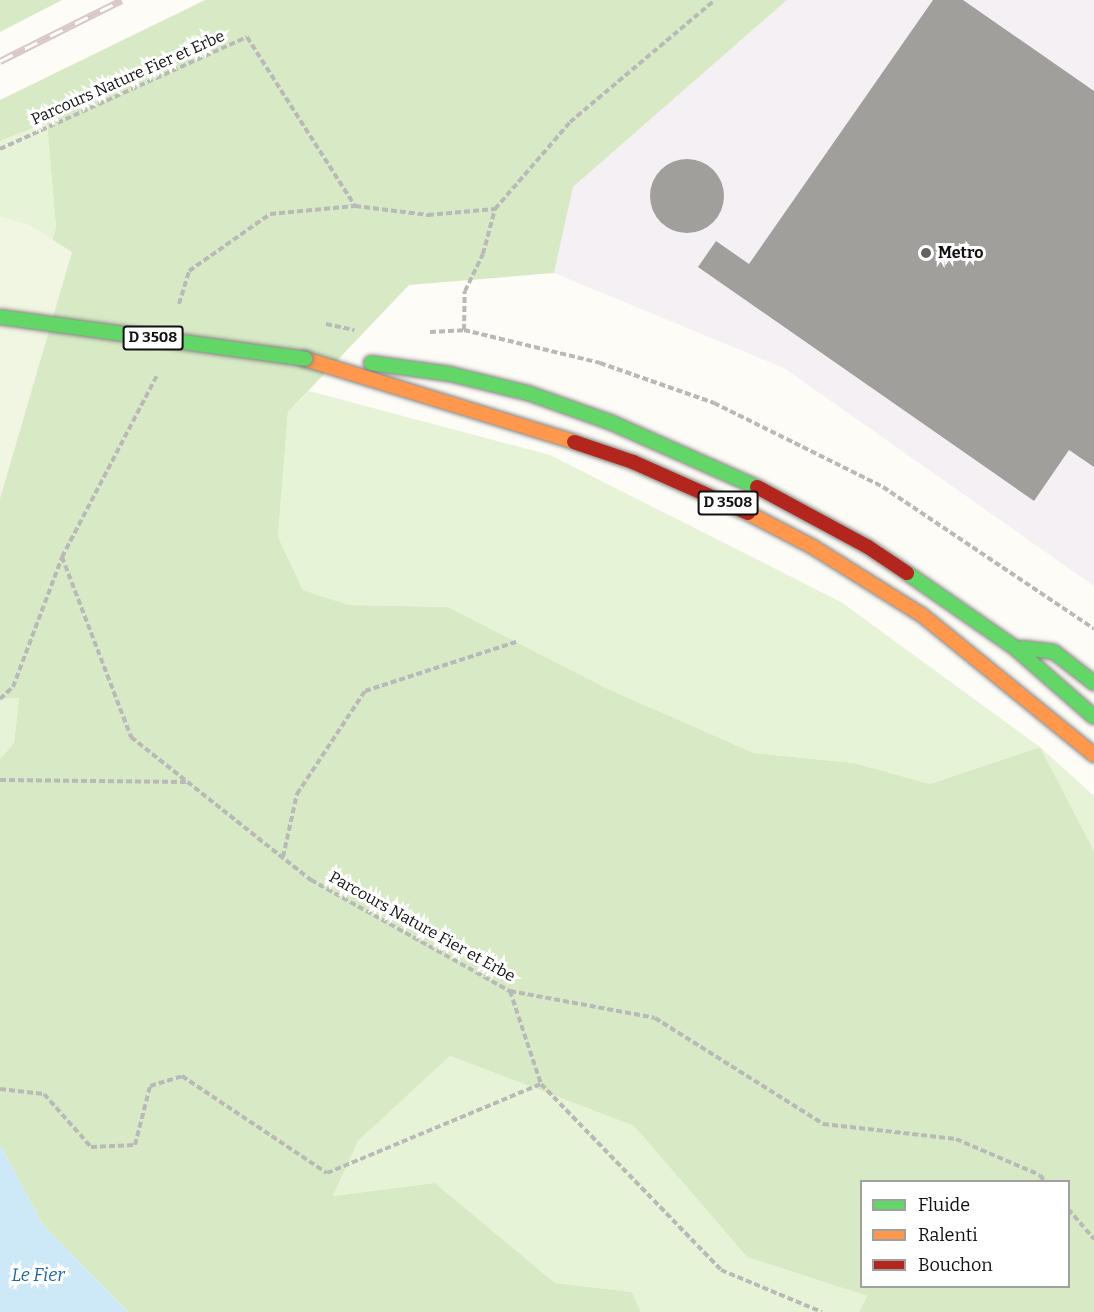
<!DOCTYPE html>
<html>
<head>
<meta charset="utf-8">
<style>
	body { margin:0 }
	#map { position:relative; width:1094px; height:1312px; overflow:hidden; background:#fdfcf7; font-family:Bitter,serif }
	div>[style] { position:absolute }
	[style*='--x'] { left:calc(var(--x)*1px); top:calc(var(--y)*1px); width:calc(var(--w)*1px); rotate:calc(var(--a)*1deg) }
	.industrial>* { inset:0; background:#f5f0f3 }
	.green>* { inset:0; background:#e7f3d7 }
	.forest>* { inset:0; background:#d8eac5 }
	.pitch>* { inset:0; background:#f0f6e1 }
	.water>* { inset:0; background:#cde8f7 }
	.building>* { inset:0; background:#a19f9c }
	.round { border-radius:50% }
	.path>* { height:4px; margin-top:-2px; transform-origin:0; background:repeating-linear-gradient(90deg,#b9b9b8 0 6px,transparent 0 9px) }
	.roads { filter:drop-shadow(0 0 2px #858482) drop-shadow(0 0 2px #858482) }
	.fast>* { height:14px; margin:-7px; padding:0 7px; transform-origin:7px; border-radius:7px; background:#63d668 }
	.slow>* { height:14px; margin:-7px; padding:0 7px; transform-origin:7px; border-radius:7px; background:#ff974d }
	.jam>* { height:14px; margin:-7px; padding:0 7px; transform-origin:7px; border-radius:7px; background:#b3261e }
	.rail>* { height:7px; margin-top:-3.5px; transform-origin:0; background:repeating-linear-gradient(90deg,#fff 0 14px,#d9c6c7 0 28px); box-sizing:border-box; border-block:2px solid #d9c6c7 }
	.bridges { filter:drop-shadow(0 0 2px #858482) drop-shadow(0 0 2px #858482) }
	.fast-bridge>* { height:14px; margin:-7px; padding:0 7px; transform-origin:7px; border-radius:7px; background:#63d668 }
	.dots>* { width:16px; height:16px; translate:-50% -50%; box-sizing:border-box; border:3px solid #fff; border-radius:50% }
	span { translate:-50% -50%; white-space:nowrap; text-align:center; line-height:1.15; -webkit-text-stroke:6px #fff; paint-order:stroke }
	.shield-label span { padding:2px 4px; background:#fff; border:2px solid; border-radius:4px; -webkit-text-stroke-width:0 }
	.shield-label { font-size:15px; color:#111; font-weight:700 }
	.street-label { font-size:16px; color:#111 }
	.poi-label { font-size:16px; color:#111; font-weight:700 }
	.left { translate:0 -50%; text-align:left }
	.water-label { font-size:18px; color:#1768a6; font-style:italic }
	.legend { position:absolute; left:860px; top:1180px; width:210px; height:108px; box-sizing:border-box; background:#fff; border:2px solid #a0a0a0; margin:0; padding:8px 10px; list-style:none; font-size:18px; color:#111 }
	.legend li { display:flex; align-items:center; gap:12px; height:30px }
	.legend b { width:30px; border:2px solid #a0a0a0 }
</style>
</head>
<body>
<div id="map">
	<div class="industrial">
		<i style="clip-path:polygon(787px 0,1094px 0,1094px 586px,784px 368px,554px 273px,573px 187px)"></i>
	</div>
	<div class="green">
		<i style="clip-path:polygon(47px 121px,56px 228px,0 407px,0 141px)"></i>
		<i style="clip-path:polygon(309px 391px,550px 455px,841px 602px,1040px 747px,1094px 796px,1094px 851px,1040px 747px,930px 784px,854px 763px,754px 753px,608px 689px,448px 607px,349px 605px,303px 590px,278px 537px,288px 412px)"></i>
		<i style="clip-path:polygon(19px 698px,14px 743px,0 759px,0 699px)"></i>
		<i style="clip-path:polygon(450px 1056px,634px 1126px,747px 1257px,867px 1296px,859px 1312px,641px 1312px,632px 1292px,555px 1283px,435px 1183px,333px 1196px,358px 1141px)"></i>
	</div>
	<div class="forest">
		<i style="clip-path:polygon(0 0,62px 0,0 32px)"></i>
		<i style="clip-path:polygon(evenodd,205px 0,787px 0,573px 187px,554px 273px,409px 285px,288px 412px,278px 537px,303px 590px,349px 605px,448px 607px,608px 689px,754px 753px,854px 763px,930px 784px,1040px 747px,1094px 851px,1094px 1312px,859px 1312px,867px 1296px,747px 1257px,634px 1126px,450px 1056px,358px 1141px,333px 1196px,435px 1183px,555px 1283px,632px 1292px,641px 1312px,128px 1312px,43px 1225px,0 1145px,0 759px,14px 743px,19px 698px,0 699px,0 407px,56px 228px,47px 122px,0 141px,0 100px,205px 0,862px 1182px,1068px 1182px,1068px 1286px,862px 1286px,862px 1182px)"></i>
	</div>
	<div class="pitch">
		<i style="clip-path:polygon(0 217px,28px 224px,72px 252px,0 499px)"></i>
	</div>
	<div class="water">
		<i style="clip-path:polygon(0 1145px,43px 1225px,128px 1312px,0 1312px)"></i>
	</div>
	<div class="building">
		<i style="clip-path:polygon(933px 0,963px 0,1094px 91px,1094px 467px,1069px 450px,1034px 501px,698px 267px,716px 241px,749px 264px)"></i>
		<i class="round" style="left:650px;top:159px;width:74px;height:74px"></i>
	</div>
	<div class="path">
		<i style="--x:0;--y:149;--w:271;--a:-24.4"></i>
		<i style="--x:247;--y:37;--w:201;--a:57.4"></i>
		<i style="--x:179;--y:304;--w:34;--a:-73"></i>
		<i style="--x:189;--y:271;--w:99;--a:-35.1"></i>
		<i style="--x:270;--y:214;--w:85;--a:-5.4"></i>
		<i style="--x:355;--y:206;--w:74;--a:7"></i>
		<i style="--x:428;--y:215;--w:67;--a:-5.1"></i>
		<i style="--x:495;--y:209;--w:115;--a:-49.2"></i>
		<i style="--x:570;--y:122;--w:189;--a:-40.1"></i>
		<i style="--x:326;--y:324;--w:29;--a:12"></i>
		<i style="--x:464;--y:330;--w:39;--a:-89"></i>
		<i style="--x:465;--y:291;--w:41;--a:-64.1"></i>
		<i style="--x:483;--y:254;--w:47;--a:-75.1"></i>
		<i style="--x:430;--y:332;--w:34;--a:-3"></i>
		<i style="--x:464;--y:330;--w:140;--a:13.6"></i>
		<i style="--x:600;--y:363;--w:121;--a:19.3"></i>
		<i style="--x:714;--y:403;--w:189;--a:26.4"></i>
		<i style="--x:883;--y:487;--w:254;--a:33.9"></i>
		<i style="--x:62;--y:557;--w:193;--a:69"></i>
		<i style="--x:131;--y:737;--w:230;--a:38.5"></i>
		<i style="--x:311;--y:880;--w:228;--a:29.2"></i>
		<i style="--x:510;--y:991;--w:147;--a:10.5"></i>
		<i style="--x:655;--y:1018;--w:199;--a:32.2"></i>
		<i style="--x:823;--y:1124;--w:134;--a:6.4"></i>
		<i style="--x:956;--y:1139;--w:91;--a:23.2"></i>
		<i style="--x:1040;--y:1175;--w:9;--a:54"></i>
		<i style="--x:0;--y:699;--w:18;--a:-43"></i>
		<i style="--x:13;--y:687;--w:139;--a:-69.3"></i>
		<i style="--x:62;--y:557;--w:205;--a:-62.4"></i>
		<i style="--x:0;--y:780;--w:188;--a:0.6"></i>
		<i style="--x:283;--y:857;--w:65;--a:-77.5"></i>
		<i style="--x:297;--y:794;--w:123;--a:-56.6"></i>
		<i style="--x:365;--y:691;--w:159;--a:-18"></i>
		<i style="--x:510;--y:991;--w:98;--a:71.6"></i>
		<i style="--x:541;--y:1084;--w:259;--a:45.9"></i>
		<i style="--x:721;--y:1270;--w:109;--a:22.6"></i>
		<i style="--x:0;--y:1089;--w:44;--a:6.5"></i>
		<i style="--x:44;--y:1094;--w:71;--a:48.4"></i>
		<i style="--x:91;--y:1147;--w:44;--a:-2.6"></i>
		<i style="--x:135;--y:1145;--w:61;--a:-75.7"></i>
		<i style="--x:150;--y:1086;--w:34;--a:-17"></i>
		<i style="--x:182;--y:1076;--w:174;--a:33.8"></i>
		<i style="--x:327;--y:1173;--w:232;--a:-22.6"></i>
		<i style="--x:1068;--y:1209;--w:40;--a:49"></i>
	</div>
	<div class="roads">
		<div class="fast">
			<i style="--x:371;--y:363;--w:80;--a:7.9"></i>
			<i style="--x:450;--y:374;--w:80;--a:13.7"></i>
			<i style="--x:528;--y:393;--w:87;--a:19.5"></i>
			<i style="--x:610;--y:422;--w:161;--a:23.9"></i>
			<i style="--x:907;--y:573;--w:130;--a:34.7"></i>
			<i style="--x:1014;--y:647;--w:106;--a:41.2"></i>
			<i style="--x:1023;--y:648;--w:31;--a:7"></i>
			<i style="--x:1054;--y:652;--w:51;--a:37.8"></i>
		</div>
		<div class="slow">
			<i style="--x:305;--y:359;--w:282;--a:17.1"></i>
			<i style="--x:748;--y:513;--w:73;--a:27.6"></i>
			<i style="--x:813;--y:547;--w:128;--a:32"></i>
			<i style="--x:922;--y:615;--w:222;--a:39.1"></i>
		</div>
		<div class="jam">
			<i style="--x:574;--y:442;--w:62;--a:18.7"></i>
			<i style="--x:633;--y:462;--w:126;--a:23.9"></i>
			<i style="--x:757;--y:487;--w:126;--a:28.4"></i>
			<i style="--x:868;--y:547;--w:47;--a:33.7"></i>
		</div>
	</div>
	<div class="rail">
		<i style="--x:0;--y:61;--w:136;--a:-26.6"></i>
	</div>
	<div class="bridges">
		<div class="fast-bridge">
			<i style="--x:0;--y:317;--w:308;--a:7.8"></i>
		</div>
	</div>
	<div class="dots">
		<i style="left:926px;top:253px;background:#646362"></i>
	</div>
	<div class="shield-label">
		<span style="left:153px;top:338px">D 3508</span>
		<span style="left:728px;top:503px">D 3508</span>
	</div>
	<div class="street-label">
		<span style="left:128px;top:78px;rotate:-24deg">Parcours Nature Fier et Erbe</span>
		<span style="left:422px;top:927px;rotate:29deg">Parcours Nature Fier et Erbe</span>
	</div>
	<div class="poi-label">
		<span class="left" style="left:938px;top:253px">Metro</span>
	</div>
	<div class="water-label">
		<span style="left:38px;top:1275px">Le Fier</span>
	</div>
	<ul class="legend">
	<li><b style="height:8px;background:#63d668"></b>Fluide</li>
	<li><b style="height:8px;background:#ff974d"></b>Ralenti</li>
	<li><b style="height:8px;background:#b3261e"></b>Bouchon</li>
	</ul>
</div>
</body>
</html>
